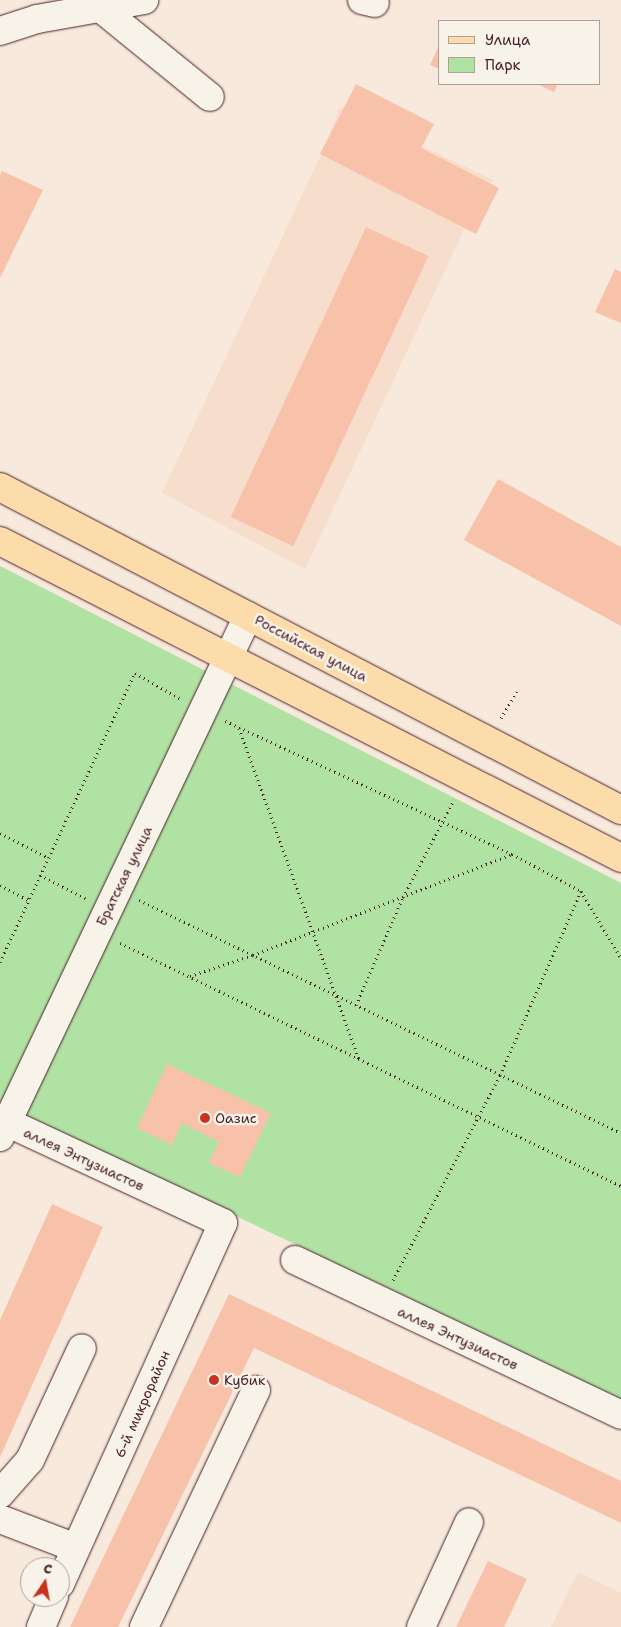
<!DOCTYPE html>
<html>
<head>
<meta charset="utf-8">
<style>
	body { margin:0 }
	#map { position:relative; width:621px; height:1627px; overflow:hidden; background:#f7e9db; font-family:"Shantell Sans",sans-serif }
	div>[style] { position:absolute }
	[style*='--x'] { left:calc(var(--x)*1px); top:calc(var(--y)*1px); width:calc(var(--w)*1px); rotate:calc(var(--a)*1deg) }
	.built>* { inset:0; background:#f7ddcc }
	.green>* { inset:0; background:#b0e2a3 }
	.building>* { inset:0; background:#f7c2a9; transform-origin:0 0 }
	.path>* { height:3px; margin-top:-1.5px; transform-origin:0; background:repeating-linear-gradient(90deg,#4a1f2b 0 1px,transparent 0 5px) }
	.roads { filter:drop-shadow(0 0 1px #4a1f2b) drop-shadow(0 0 1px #4a1f2b) }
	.minor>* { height:28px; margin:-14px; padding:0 14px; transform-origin:14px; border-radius:14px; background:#f7f3e8 }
	.major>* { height:28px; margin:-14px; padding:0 14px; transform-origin:14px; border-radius:14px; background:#fddcac }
	.dots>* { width:14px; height:14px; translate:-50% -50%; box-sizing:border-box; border:2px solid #f7f3e8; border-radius:50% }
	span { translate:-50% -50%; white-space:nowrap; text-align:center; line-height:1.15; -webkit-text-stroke:5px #f7f3e8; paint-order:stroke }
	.street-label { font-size:14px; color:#4a1f2b }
	.poi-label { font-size:14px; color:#4a1f2b }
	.left { translate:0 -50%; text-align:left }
	.legend { position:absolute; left:438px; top:20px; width:162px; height:65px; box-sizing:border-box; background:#f7f3e8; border:1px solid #b29e9c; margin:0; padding:6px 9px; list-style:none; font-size:15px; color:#4a1f2b }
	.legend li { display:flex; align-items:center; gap:10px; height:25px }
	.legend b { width:25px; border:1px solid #b29e9c }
	.north { position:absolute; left:20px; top:1557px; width:50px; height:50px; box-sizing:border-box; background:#f7f3e8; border:1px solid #b29e9c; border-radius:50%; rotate:12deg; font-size:14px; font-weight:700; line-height:20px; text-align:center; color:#4a1f2b }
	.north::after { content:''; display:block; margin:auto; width:18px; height:22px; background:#c8321e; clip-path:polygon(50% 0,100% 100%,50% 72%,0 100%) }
</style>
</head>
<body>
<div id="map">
	<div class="built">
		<i style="clip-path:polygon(340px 107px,493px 180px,470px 217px,305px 569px,162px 493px,326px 144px)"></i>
		<i style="clip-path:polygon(578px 1572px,621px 1593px,621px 1627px,551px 1627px)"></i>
	</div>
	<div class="green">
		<i style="clip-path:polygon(0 566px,621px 883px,621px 1399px,0 1104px)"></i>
	</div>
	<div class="building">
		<i style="clip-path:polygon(440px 43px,440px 69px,430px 65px)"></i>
		<i style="clip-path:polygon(356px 84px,434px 124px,421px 148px,499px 188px,476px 234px,320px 154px)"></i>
		<i style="clip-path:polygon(537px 84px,558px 84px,554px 92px)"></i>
		<i style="clip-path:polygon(2px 171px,43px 190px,0 278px,0 176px)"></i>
		<i style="left:366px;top:227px;width:69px;height:320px;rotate:25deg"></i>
		<i style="clip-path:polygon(615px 269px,621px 272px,621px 323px,595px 312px)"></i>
		<i style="clip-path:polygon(498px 479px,621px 547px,621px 626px,464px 540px)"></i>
		<i style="clip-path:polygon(167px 1064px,271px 1113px,240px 1177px,209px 1163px,219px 1142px,182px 1123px,172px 1145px,137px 1128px)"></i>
		<i style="clip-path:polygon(52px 1204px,103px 1227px,0 1457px,0 1320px)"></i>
		<i style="clip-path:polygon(229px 1294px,621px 1481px,621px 1523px,254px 1348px,118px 1627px,70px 1627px)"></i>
		<i style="clip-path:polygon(488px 1561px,527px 1579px,504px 1627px,456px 1627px)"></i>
	</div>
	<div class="path">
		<i style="--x:501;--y:718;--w:31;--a:-59"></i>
		<i style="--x:239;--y:728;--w:352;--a:70.1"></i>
		<i style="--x:0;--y:833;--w:53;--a:27.1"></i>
		<i style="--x:512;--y:854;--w:78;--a:28.2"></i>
		<i style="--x:581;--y:891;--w:78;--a:59.2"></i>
		<i style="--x:40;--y:875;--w:51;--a:27.1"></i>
		<i style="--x:0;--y:885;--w:32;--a:28"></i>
		<i style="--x:139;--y:900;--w:535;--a:25.8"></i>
		<i style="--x:120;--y:943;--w:557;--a:25.87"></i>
		<i style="--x:0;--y:962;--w:319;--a:-65"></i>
		<i style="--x:135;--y:673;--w:53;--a:29.5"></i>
		<i style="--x:190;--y:976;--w:66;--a:-18.4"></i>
		<i style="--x:253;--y:955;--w:278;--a:-21.3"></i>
		<i style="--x:512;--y:854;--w:316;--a:-155.1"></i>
		<i style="--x:356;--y:1005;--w:118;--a:-66.5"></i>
		<i style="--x:403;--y:897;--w:110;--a:-62.3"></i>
		<i style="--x:393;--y:1280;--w:231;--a:-62.4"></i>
		<i style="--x:500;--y:1075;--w:201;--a:-66.2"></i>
	</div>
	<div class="roads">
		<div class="minor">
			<i style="--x:362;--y:0;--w:13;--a:13"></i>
			<i style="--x:98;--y:6;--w:144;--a:39.1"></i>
			<i style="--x:0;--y:31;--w:39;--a:-18"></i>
			<i style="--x:37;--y:19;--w:109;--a:-10.1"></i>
			<i style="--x:0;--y:1119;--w:246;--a:25"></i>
			<i style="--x:223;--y:1223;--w:396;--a:114.3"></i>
			<i style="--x:0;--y:1137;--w:577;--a:-64.55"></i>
			<i style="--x:295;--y:1260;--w:361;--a:25.4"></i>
			<i style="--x:0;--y:1494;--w:45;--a:-48.6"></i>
			<i style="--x:30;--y:1460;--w:123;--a:-65.1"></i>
			<i style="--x:0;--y:1519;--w:81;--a:20.9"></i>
			<i style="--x:41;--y:1627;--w:33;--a:-67"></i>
			<i style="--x:144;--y:1627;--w:262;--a:-64.7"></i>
			<i style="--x:421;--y:1627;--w:115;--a:-65.4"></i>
		</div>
		<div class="major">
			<i style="--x:0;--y:487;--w:700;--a:27.48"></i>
			<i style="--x:0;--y:541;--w:697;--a:27.04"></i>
		</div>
	</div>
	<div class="dots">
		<i style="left:205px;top:1118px;background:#c8321e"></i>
		<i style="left:214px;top:1380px;background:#c8321e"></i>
	</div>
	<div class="street-label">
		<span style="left:311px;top:648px;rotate:28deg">Российская улица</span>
		<span style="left:124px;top:876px;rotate:-64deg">Братская улица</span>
		<span style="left:84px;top:1159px;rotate:25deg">аллея Энтузиастов</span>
		<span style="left:458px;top:1338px;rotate:25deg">аллея Энтузиастов</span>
		<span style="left:142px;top:1404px;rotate:-66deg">6-й микрорайон</span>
	</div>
	<div class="poi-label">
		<span class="left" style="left:215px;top:1118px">Оазис</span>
		<span class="left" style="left:224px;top:1380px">Кубик</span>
	</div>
	<ul class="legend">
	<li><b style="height:6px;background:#fddcac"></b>Улица</li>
	<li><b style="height:14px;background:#b0e2a3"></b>Парк</li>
	</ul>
	<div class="north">С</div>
</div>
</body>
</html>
